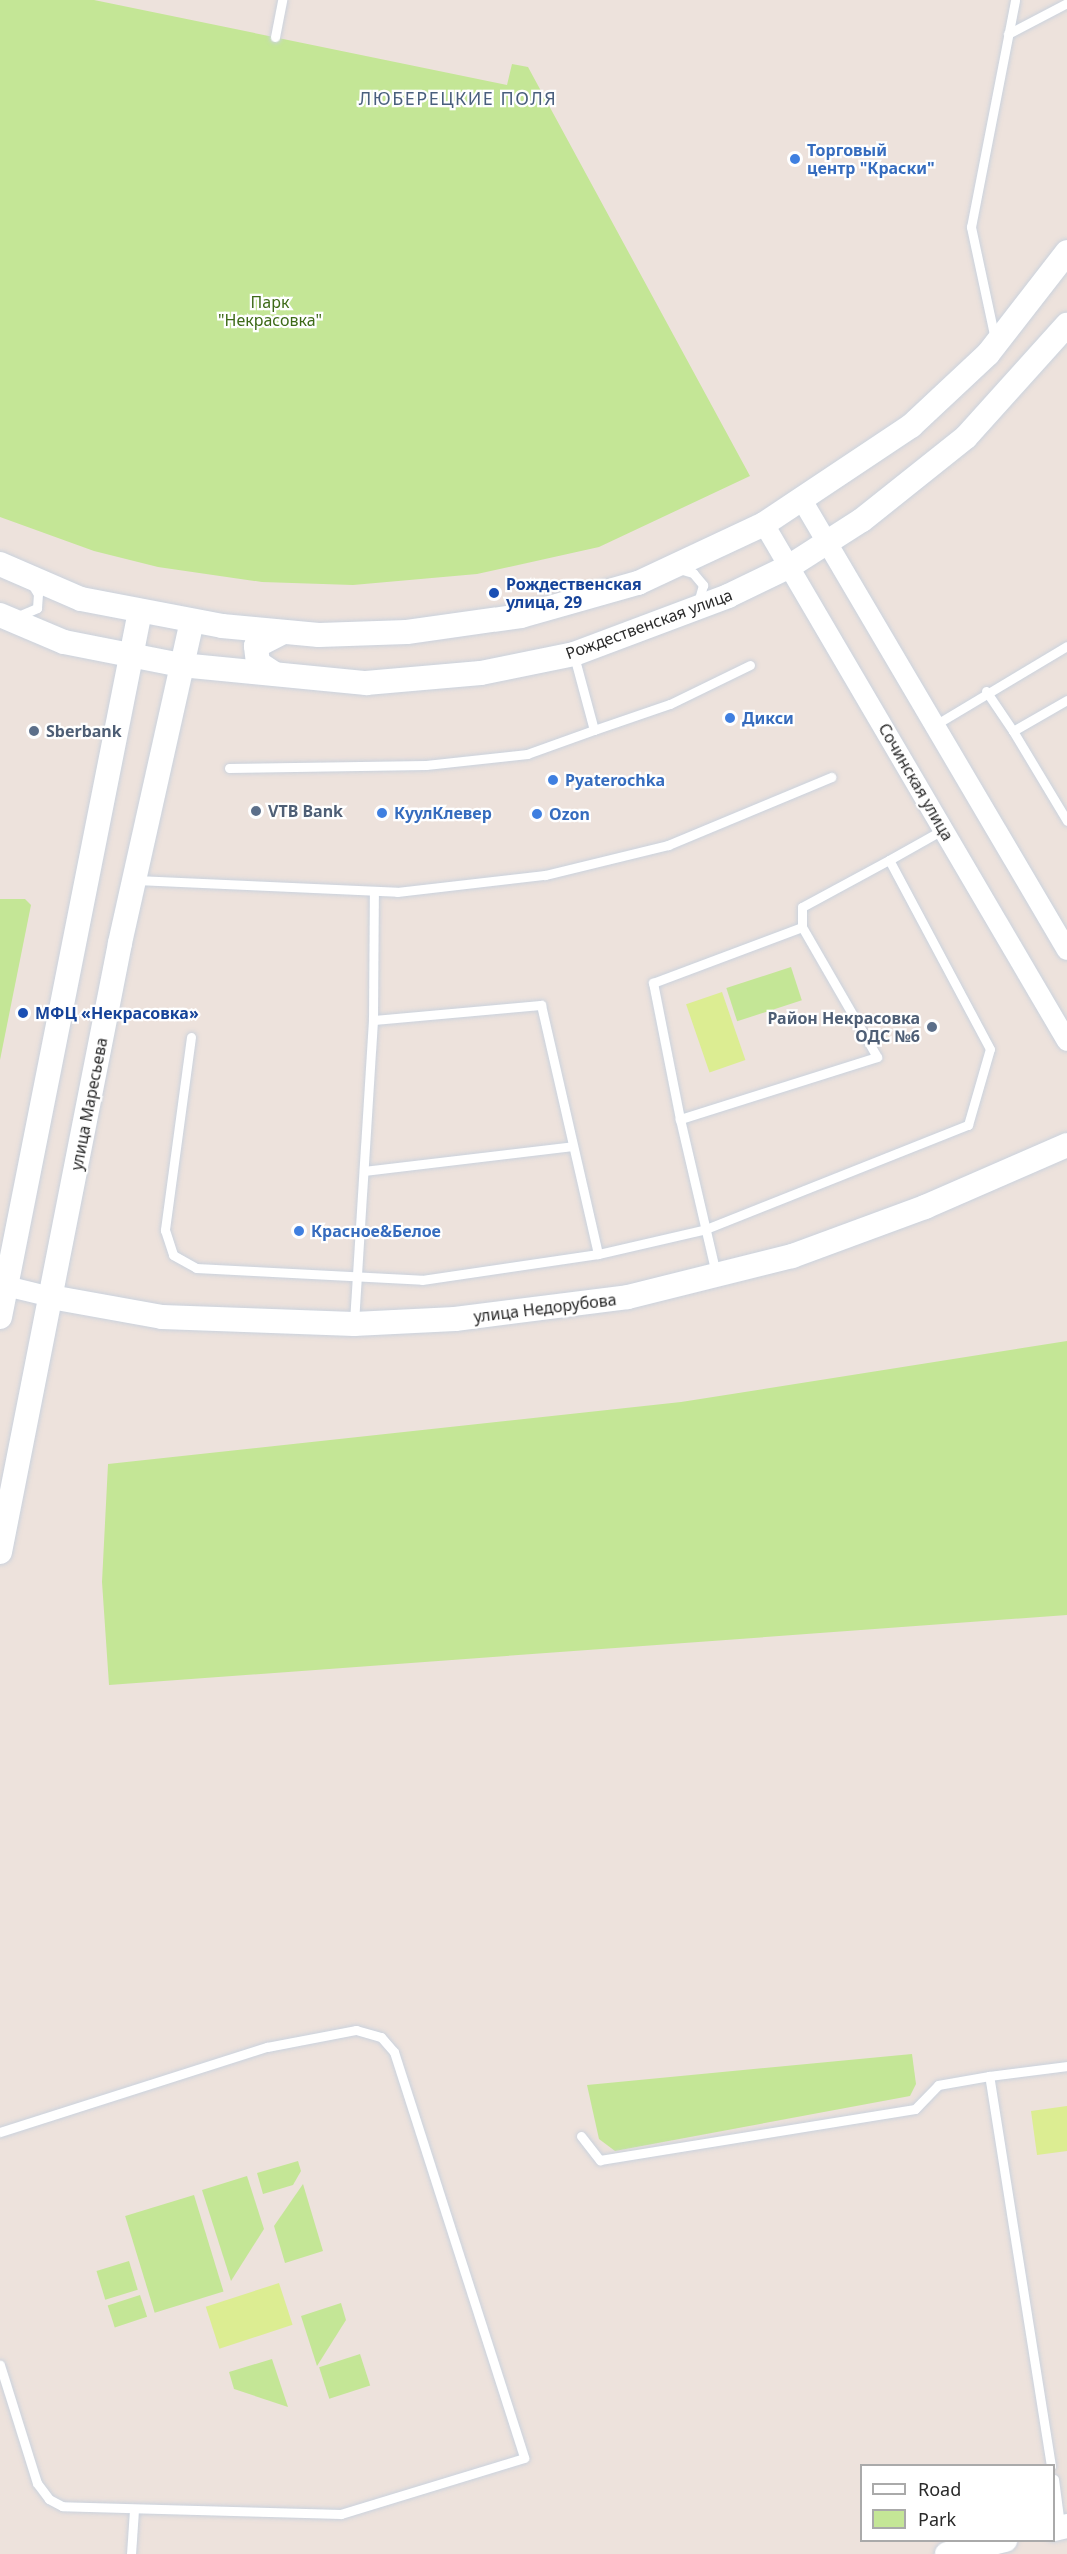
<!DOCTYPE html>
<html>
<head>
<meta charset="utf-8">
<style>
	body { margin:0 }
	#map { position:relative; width:1067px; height:2554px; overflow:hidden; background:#ede2dc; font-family:"Noto Sans",sans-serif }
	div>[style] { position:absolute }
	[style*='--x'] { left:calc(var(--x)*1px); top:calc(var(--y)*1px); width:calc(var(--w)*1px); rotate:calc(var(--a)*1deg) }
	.green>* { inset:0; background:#c4e696; transform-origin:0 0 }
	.pitch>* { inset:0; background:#dced92; transform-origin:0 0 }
	.roads { filter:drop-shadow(0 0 2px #cad2dd) drop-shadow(0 0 2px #cad2dd) }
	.service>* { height:9px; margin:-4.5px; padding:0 4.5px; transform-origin:4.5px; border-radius:4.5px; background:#fff }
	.minor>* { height:20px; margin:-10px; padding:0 10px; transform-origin:10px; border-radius:10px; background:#fff }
	.tertiary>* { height:24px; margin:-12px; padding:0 12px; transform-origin:12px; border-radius:12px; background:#fff }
	.dots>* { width:16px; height:16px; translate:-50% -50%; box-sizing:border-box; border:3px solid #fff; border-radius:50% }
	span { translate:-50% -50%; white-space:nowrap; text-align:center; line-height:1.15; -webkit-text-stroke:4.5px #fff; paint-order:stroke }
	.shop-label { font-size:16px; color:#366cbe; font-weight:700 }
	.left { translate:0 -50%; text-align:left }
	.park-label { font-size:16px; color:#3d6a17 }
	.transit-label { font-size:16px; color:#164399; font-weight:700 }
	.street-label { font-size:16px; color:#2a2a2a }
	.service-label { font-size:16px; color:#4e5e75; font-weight:700 }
	.right { translate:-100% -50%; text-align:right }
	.neighbourhood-label { font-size:18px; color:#495f7d; letter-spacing:1.5px }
	.legend { position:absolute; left:860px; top:2464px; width:195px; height:78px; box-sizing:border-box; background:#fff; border:2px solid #aaa; margin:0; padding:8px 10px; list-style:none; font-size:18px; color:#2a2a2a }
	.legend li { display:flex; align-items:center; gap:12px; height:30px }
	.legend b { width:30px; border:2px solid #aaa }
</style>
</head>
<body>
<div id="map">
	<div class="green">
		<i style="clip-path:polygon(0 0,94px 0,507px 85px,512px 64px,528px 67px,750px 476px,599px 547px,477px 574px,353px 585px,262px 582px,158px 567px,94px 551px,0 517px)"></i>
		<i style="clip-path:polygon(0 899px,25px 899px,31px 905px,0 1060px)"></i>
		<i style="left:791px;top:967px;width:35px;height:68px;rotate:72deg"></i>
		<i style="clip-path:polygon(1067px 1341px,1067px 1615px,109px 1685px,102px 1582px,108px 1464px,681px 1402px)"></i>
		<i style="clip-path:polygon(912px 2054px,916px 2084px,910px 2096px,615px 2151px,599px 2139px,587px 2085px)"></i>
		<i style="clip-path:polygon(298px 2161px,301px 2171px,293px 2185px,263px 2194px,257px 2173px)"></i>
		<i style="clip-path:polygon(247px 2176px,264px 2229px,231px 2281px,202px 2190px)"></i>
		<i style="clip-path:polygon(303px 2184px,323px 2251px,285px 2263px,274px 2226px)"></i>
		<i style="left:194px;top:2195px;width:101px;height:72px;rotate:73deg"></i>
		<i style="left:129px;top:2261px;width:30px;height:34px;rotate:73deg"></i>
		<i style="left:140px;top:2295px;width:23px;height:34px;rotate:72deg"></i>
		<i style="clip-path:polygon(341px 2303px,346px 2320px,317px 2366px,301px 2316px)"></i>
		<i style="left:360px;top:2354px;width:33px;height:43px;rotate:72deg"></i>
		<i style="clip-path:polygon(272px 2359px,288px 2407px,234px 2389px,229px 2372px)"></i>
	</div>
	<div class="pitch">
		<i style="left:722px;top:992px;width:72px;height:38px;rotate:71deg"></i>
		<i style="clip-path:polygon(1067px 2106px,1067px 2151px,1037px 2155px,1031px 2111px)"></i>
		<i style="left:279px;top:2283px;width:44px;height:77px;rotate:72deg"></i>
	</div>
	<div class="roads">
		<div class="service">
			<i style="--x:1008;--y:34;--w:67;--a:-27.7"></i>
			<i style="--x:275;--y:37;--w:38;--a:-79"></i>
			<i style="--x:995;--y:339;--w:115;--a:-102.1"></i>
			<i style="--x:971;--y:227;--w:231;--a:-79"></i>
			<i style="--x:679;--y:569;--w:15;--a:16"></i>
			<i style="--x:693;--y:573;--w:16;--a:50"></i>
			<i style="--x:703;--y:585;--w:18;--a:106"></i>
			<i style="--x:16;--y:617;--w:23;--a:-23"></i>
			<i style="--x:37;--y:608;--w:14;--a:-86"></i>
			<i style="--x:38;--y:594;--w:13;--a:-122"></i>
			<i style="--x:986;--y:691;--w:48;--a:56"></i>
			<i style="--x:1013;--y:731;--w:62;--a:-29.9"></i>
			<i style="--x:935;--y:725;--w:154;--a:-30.9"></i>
			<i style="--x:594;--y:730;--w:80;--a:-18.9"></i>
			<i style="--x:670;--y:704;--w:89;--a:-26"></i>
			<i style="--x:1013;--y:731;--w:105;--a:59"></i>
			<i style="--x:229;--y:768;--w:197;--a:-0.9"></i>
			<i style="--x:426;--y:765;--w:102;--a:-6.2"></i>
			<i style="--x:527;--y:754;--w:71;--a:-19.7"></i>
			<i style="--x:594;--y:730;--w:77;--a:-105.1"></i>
			<i style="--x:136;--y:880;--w:261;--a:2.6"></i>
			<i style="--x:397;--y:892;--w:149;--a:-6.6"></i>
			<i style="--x:545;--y:875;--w:127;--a:-13.7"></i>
			<i style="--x:668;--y:845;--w:177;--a:-22.6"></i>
			<i style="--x:802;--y:927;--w:20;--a:-90"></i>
			<i style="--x:802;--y:907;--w:99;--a:-28.4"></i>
			<i style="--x:373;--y:1020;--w:129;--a:-89.6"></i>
			<i style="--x:191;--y:1037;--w:195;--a:97.7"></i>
			<i style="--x:165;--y:1230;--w:26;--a:72"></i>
			<i style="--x:173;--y:1255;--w:26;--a:29"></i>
			<i style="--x:196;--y:1268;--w:226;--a:3"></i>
			<i style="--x:422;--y:1280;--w:178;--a:-8.4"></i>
			<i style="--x:680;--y:1119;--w:139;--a:-101.2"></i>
			<i style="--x:653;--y:983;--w:159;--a:-20.6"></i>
			<i style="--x:802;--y:927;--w:150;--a:60"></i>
			<i style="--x:877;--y:1057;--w:207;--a:162.5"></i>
			<i style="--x:680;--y:1119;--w:159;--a:76.9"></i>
			<i style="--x:364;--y:1171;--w:210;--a:-6.8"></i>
			<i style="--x:354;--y:1322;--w:303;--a:-86.4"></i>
			<i style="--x:373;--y:1020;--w:169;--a:-5.1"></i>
			<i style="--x:541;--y:1005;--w:255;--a:77.1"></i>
			<i style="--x:598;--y:1254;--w:111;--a:-13"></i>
			<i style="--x:706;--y:1229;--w:282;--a:-21.7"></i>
			<i style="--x:968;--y:1125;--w:79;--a:-73.9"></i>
			<i style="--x:990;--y:1049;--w:214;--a:-118.1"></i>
			<i style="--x:889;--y:860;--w:63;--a:-29.4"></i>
			<i style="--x:0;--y:2132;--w:280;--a:-17.7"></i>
			<i style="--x:267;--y:2047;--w:91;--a:-10.8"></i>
			<i style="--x:356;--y:2030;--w:26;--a:16"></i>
			<i style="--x:381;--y:2037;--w:20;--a:49"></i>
			<i style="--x:394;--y:2052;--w:426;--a:72.2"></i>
			<i style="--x:524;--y:2458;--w:191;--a:163"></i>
			<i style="--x:341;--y:2514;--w:279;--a:-178.4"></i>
			<i style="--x:62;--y:2506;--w:15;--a:-152"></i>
			<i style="--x:49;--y:2499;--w:20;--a:-127"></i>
			<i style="--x:37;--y:2483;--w:124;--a:-107.4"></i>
			<i style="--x:581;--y:2136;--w:31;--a:52"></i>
			<i style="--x:600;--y:2160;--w:319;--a:-9.2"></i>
			<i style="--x:915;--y:2109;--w:33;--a:-46"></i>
			<i style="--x:938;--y:2085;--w:52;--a:-10"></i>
			<i style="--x:1051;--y:2466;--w:395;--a:-99"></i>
			<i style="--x:989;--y:2076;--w:79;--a:-7.3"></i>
			<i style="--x:1054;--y:2479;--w:46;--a:82.6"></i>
			<i style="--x:131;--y:2554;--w:44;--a:-86.1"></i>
		</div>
		<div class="minor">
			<i style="--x:802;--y:500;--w:522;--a:59.51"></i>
			<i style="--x:764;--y:524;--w:599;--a:59.63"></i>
			<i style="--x:6;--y:1286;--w:46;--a:13.7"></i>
		</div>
		<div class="tertiary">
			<i style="--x:0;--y:564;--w:88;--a:23.4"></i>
			<i style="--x:81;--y:599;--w:144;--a:10.8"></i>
			<i style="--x:222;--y:626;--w:97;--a:5.3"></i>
			<i style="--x:319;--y:635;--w:88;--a:-2"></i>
			<i style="--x:407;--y:632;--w:115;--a:-8"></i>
			<i style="--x:521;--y:616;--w:122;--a:-15.8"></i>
			<i style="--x:638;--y:583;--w:139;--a:-25.1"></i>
			<i style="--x:764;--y:524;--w:177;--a:-33.7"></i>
			<i style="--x:911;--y:426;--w:105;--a:-43.1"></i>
			<i style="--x:988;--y:354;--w:129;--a:-52.2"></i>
			<i style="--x:0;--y:615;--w:69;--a:22.9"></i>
			<i style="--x:64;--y:642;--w:119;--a:11.1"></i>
			<i style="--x:181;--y:665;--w:186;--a:5.6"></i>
			<i style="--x:366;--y:683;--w:115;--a:-5"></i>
			<i style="--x:481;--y:673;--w:95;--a:-11.5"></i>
			<i style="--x:574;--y:654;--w:165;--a:-20.6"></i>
			<i style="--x:728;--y:596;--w:69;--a:-25.8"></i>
			<i style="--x:790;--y:566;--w:85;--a:-32.6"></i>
			<i style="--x:862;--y:520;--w:133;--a:-38.6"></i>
			<i style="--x:966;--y:437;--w:151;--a:-48"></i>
			<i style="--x:275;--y:674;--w:20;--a:-147"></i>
			<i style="--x:258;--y:663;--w:17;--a:-97"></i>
			<i style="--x:256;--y:646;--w:30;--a:-27"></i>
			<i style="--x:51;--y:1297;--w:113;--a:10.2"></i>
			<i style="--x:162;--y:1317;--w:192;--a:2.1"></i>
			<i style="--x:354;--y:1324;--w:101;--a:-2.8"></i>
			<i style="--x:455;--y:1319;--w:174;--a:-7.2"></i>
			<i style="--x:628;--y:1297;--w:169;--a:-14"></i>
			<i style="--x:792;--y:1256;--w:142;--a:-20.2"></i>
			<i style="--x:925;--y:1207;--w:155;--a:-23.6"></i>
			<i style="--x:0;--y:1317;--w:720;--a:-78.78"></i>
			<i style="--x:0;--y:1552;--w:621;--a:-78.85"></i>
			<i style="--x:120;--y:943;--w:329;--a:-77.4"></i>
			<i style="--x:1054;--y:2529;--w:13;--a:-13"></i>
			<i style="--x:947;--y:2554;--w:60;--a:-13.6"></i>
		</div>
	</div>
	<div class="dots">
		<i style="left:795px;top:159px;background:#3f7fe0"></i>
		<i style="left:494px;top:593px;background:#1a4fb4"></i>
		<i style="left:730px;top:718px;background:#3f7fe0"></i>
		<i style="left:34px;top:731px;background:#5c6f8a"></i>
		<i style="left:553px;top:780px;background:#3f7fe0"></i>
		<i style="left:256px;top:811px;background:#5c6f8a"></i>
		<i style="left:382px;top:813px;background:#3f7fe0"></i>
		<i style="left:537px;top:814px;background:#3f7fe0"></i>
		<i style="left:23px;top:1013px;background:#1a4fb4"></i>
		<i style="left:932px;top:1027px;background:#5c6f8a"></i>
		<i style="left:299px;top:1231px;background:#3f7fe0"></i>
	</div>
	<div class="shop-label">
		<span class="left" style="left:807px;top:159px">Торговый<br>центр "Краски"</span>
		<span class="left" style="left:742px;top:718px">Дикси</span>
		<span class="left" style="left:565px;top:780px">Pyaterochka</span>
		<span class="left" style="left:394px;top:813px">КуулКлевер</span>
		<span class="left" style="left:549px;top:814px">Ozon</span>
		<span class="left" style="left:311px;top:1231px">Красное&amp;Белое</span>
	</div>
	<div class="park-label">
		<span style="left:270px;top:311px">Парк<br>"Некрасовка"</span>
	</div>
	<div class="transit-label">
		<span class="left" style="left:506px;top:593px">Рождественская<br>улица, 29</span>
		<span class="left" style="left:35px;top:1013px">МФЦ «Некрасовка»</span>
	</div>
	<div class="street-label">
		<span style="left:649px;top:624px;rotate:-20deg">Рождественская улица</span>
		<span style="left:916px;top:782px;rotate:60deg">Сочинская улица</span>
		<span style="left:89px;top:1104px;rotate:-79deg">улица Маресьева</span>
		<span style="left:545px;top:1308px;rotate:-7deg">улица Недорубова</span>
	</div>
	<div class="service-label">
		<span class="left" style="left:46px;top:731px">Sberbank</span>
		<span class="left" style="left:268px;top:811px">VTB Bank</span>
		<span class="right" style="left:920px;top:1027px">Район Некрасовка<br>ОДС №6</span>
	</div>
	<div class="neighbourhood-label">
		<span style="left:458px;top:98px">ЛЮБЕРЕЦКИЕ ПОЛЯ</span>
	</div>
	<ul class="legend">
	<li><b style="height:8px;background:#fff"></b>Road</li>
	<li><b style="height:16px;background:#c4e696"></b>Park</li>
	</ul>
</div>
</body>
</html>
